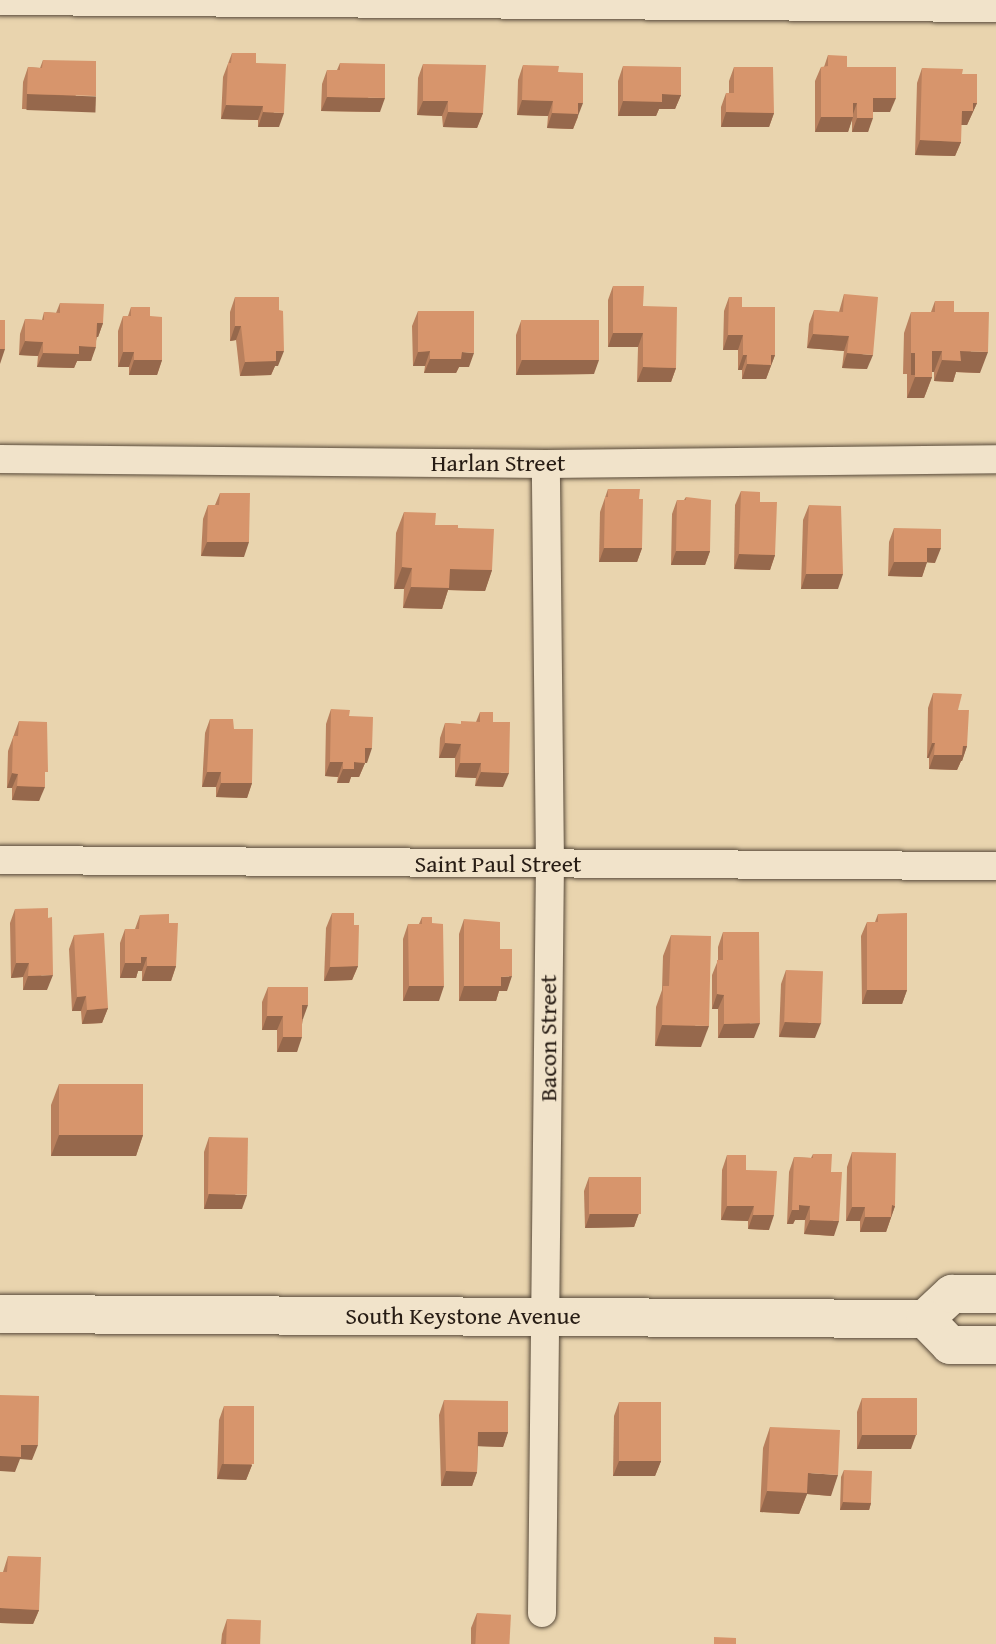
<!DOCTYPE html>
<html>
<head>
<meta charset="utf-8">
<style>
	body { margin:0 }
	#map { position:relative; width:996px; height:1644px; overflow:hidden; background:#e9d4ae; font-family:"Gentium Book Plus",serif }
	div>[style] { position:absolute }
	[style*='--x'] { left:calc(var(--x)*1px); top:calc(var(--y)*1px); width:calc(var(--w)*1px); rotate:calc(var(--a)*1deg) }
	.roads { filter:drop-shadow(0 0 2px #584a3a) drop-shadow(0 0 2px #584a3a) }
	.street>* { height:28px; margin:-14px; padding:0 14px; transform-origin:14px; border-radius:14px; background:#f1e3ca }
	.secondary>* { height:38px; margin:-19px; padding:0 19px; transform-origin:19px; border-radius:19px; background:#f1e3ca }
	.wall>* { inset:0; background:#b9805d }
	.shaded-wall>* { inset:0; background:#96684c; transform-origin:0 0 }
	.building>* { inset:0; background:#d7956c; transform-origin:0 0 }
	span { translate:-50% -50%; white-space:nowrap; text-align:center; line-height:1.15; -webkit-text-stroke:7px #f1e3ca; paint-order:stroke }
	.street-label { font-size:24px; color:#271c14 }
</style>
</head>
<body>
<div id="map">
	<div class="roads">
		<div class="street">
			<i style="--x:0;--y:1;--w:996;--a:0.4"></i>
			<i style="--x:0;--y:459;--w:546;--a:0.52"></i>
			<i style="--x:546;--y:464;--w:450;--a:-0.6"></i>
			<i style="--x:0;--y:860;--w:996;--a:0.35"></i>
			<i style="--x:542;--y:1613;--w:748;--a:-89.39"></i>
			<i style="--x:550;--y:865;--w:401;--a:-90.6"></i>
		</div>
		<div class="secondary">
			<i style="--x:0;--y:1314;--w:925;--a:0.31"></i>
			<i style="--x:925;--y:1319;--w:37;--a:-43"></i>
			<i style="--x:952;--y:1294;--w:44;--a:0"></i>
			<i style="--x:925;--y:1319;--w:36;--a:46"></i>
			<i style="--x:950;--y:1345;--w:46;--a:0"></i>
		</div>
	</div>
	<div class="wall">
		<i style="clip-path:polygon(232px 53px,256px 63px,279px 127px,258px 127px,258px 120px,221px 119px,223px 77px)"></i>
		<i style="clip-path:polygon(828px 55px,847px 67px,890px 112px,873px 112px,868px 132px,852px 132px,852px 119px,848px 132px,815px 132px,815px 81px,821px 67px,824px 67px)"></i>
		<i style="clip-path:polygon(43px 60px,90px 111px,22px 109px,23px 82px,28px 67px,40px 68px)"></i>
		<i style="clip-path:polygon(340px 63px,380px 112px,321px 111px,322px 84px,327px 70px,337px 70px)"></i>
		<i style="clip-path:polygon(423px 64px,483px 113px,477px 128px,443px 127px,442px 116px,417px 115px,418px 78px)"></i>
		<i style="clip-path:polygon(523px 65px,558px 72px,578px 117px,573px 129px,547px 128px,548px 116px,517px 115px,518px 80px)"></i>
		<i style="clip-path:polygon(623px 66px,681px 95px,675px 109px,659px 109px,656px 116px,618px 116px,618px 81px)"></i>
		<i style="clip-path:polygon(734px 67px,774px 113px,769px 127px,721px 127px,721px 107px,726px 93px,729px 93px,729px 81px)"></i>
		<i style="clip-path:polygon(922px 68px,962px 74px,977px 103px,967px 125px,961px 125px,961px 142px,955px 156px,915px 155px,917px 83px)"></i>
		<i style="clip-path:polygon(613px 286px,676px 368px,671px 382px,637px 382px,638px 347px,608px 347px,608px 300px)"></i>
		<i style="clip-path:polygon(844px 294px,867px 369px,842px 368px,844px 351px,807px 348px,809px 324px,814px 310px,839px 312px)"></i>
		<i style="clip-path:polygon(235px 297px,279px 310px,278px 366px,275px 366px,271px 375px,240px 376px,236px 340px,230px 341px,230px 312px)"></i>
		<i style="clip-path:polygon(729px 297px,742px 307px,775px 355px,766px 379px,742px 379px,742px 370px,738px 370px,738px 350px,723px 350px,724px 311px)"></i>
		<i style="clip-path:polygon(935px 301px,954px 312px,980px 373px,956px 372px,953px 382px,934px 381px,934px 372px,932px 372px,932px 377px,924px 398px,907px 398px,907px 374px,903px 374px,904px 333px,911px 312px,931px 312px)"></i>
		<i style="clip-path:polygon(60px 303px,103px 323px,98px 337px,97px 337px,91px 361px,77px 361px,74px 368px,37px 367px,38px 356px,19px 355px,20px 334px,25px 319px,42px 320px,44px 312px,56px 313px)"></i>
		<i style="clip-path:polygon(131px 307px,150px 316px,162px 360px,157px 375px,129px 375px,129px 367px,118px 367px,118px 331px,123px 316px,128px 316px)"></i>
		<i style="clip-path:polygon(418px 311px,469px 367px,459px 367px,456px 373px,424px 373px,425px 366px,413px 366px,412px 326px)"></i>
		<i style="clip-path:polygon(521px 321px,594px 374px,516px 375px,516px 335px)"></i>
		<i style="clip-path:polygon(608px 489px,639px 499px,642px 548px,637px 562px,599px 562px,600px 512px)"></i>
		<i style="clip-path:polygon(741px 491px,760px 502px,775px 555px,770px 570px,734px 569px,735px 505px)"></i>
		<i style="clip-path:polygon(220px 493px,244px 557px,201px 556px,203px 519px,208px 505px,215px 505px)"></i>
		<i style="clip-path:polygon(686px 497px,710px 551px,705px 565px,671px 565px,672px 514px,677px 500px,684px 500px)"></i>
		<i style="clip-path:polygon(809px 505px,838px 589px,801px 589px,803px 520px)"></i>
		<i style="clip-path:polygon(404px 512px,435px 525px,458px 528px,492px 570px,485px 591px,448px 590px,442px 609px,403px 608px,404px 589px,394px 589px,396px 533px)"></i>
		<i style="clip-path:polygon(894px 528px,935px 563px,927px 562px,922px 577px,888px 576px,889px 542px)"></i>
		<i style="clip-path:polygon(933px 693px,958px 710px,967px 746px,962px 761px,961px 761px,957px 770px,929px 769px,929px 758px,927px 758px,928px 708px)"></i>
		<i style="clip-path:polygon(331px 709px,349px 716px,367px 763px,365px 763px,359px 777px,351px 777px,349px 783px,337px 783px,338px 777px,325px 776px,326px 724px)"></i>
		<i style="clip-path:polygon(480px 712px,493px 722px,503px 787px,475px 786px,476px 778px,455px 777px,455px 758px,439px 758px,440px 738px,445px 723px,460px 724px,476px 722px)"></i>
		<i style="clip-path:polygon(210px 719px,234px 729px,252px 783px,247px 798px,216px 797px,216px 787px,202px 787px,205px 733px)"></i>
		<i style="clip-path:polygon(19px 721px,45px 782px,39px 801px,12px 800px,12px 788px,7px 788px,8px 751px)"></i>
		<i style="clip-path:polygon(15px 909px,47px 990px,23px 990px,23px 977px,11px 978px,10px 923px)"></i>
		<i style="clip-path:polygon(332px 913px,354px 925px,358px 966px,352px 980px,324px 981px,326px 928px)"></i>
		<i style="clip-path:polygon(878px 914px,907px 990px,902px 1004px,862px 1004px,861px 936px,867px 922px,875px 922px)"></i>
		<i style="clip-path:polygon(140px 915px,169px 923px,176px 966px,171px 981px,142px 981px,142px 971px,138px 971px,136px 978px,120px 978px,120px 943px,125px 929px,135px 929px)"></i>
		<i style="clip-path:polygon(422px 917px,439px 1001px,403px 1001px,403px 939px,408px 924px,419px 924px)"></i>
		<i style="clip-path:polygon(464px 919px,507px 991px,499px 991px,496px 1001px,459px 1001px,459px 934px)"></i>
		<i style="clip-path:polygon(723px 932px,754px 1038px,718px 1038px,718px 1009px,712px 1009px,712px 975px,718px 960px,718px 947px)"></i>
		<i style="clip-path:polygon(74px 935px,108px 1008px,102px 1023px,82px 1024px,81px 1011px,72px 1011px,69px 949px)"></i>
		<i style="clip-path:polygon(671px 935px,701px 1047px,655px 1046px,656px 1007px,662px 990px,663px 956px)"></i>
		<i style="clip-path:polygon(786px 970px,815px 1038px,779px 1037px,781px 984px)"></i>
		<i style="clip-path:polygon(268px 987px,303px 1019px,297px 1052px,277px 1052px,277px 1030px,262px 1030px,262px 1002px)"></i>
		<i style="clip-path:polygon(59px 1084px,143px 1135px,136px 1156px,51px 1156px,51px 1105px)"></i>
		<i style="clip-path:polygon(209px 1137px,242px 1209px,204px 1209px,204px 1152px)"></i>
		<i style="clip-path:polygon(852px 1152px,895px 1206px,886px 1232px,860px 1232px,860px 1221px,846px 1221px,847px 1167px)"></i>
		<i style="clip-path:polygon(813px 1154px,831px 1172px,834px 1236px,804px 1234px,805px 1220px,795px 1220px,793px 1224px,787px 1224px,789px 1172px,794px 1157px,811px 1158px)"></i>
		<i style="clip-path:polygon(727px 1155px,746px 1170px,769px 1230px,748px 1229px,748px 1221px,721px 1220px,722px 1170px)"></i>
		<i style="clip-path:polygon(589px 1177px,639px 1213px,634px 1227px,585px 1228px,584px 1191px)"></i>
		<i style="clip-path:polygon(862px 1398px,911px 1449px,857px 1449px,857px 1412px)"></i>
		<i style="clip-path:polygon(444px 1400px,508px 1432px,503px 1447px,478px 1446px,477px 1472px,472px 1486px,441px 1486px,439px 1415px)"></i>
		<i style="clip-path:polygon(619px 1402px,661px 1461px,655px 1476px,613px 1476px,614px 1416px)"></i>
		<i style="clip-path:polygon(224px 1406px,252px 1465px,246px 1480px,217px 1479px,219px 1420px)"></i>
		<i style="clip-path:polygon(770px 1427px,831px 1496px,807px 1494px,799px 1514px,760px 1512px,763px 1448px)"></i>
		<i style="clip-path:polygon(844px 1470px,871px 1503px,869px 1510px,840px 1510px,841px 1477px)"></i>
		<i style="clip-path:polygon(8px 1556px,39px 1610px,33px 1624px,0 1623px,0 1572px,3px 1572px)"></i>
		<i style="clip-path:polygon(477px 1613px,509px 1644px,471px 1644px,471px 1628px)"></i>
		<i style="clip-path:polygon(227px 1619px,260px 1644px,221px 1644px,222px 1634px)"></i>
	</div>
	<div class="shaded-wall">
		<i style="left:27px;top:94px;width:69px;height:16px;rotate:2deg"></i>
		<i style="clip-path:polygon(662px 94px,681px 95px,675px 109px,659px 109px,656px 116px,618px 116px,623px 101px)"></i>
		<i style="clip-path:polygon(327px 97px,385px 98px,380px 112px,321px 111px)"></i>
		<i style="clip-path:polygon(873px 98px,896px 98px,890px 112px,868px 112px)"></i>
		<i style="clip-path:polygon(522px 100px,553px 101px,548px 116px,517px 115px)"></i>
		<i style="clip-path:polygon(423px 101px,448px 101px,442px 116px,417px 115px)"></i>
		<i style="clip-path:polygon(578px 103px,583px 103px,573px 129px,547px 128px,552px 113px)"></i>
		<i style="clip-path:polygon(853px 103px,857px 103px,852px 117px)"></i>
		<i style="clip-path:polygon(973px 103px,977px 103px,967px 125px,956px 125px,962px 111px)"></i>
		<i style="clip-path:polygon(226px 105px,263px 106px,258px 120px,221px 119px)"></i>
		<i style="clip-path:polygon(263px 112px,284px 113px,279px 127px,258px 127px)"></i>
		<i style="clip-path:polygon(448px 112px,483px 113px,477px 128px,443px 127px)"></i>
		<i style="clip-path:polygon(726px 112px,774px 113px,769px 127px,721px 127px)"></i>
		<i style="clip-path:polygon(821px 117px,853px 117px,848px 132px,815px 132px)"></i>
		<i style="clip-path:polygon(857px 118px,873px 118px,868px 132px,852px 132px)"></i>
		<i style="clip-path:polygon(920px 140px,961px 142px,955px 156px,915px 155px)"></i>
		<i style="clip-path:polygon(97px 323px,103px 323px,98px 337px,92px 337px)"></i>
		<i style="clip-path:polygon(235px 326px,241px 326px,236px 340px,230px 341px)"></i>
		<i style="clip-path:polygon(613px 333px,643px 333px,638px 347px,608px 347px)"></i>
		<i style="clip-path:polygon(813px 334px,849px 336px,844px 351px,807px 348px)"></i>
		<i style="clip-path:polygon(728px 335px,743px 335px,738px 350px,723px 350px)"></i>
		<i style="clip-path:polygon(25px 341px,43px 342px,38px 356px,19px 355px)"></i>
		<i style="clip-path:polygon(79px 346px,96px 347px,91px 361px,77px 361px,74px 368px,37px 367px,43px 353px)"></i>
		<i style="clip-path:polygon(0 349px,5px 349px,0 364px)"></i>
		<i style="clip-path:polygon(276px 351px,284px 351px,278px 366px,275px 366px,271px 375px,240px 376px,245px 362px)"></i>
		<i style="clip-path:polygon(430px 351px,425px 366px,413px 366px,418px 352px)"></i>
		<i style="clip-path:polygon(932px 351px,942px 351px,934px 372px,924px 372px)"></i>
		<i style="clip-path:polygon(960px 351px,988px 352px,980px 373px,956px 372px,953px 382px,934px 381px,942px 360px)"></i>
		<i style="clip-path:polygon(123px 352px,134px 352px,129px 367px,118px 367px)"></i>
		<i style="clip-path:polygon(462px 352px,474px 353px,469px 367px,459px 367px,456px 373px,424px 373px,430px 359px)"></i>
		<i style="clip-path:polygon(847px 353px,873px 355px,867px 369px,842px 368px)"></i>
		<i style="left:911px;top:353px;width:4px;height:22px"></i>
		<i style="clip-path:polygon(743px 355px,747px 355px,742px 370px,738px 370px)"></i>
		<i style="clip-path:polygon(771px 355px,775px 355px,766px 379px,742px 379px,747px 364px)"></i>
		<i style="clip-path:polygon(134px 360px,162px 360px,157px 375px,129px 375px)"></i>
		<i style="clip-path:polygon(522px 360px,599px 360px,594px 374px,516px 375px)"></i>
		<i style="clip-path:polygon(643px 367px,676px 368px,671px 382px,637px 382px)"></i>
		<i style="clip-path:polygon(915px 377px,932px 377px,924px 398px,907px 398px)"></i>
		<i style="clip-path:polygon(207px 542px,249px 542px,244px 557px,201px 556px)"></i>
		<i style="clip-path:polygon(604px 548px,642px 548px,637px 562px,599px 562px)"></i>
		<i style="clip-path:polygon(927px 548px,941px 548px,935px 563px,922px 562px)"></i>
		<i style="clip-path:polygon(676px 551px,710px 551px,705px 565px,671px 565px)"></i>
		<i style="clip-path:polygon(739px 554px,775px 555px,770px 570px,734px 569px)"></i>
		<i style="clip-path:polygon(894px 562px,927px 562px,922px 577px,888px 576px)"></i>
		<i style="clip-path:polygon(402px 567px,412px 568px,404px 589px,394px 589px)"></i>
		<i style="clip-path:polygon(450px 569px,492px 570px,485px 591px,448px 590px,442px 609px,403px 608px,411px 587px)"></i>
		<i style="clip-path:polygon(806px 574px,843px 574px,838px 589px,801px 589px)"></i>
		<i style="clip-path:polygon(445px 743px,461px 744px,455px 758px,439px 758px)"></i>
		<i style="clip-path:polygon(932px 743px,935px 743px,929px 758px,927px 758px)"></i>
		<i style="clip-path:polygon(963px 746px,967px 746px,962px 761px,961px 761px,957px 770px,929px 769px,934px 755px)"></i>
		<i style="clip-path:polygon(365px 748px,372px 748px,367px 763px,360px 762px)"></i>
		<i style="clip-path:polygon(330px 762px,343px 762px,338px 777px,325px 776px)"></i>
		<i style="clip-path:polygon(354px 762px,365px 763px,359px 777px,351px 777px,349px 783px,337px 783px,343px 769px)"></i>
		<i style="clip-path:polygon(460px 763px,481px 763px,476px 778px,455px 777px)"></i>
		<i style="clip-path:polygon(207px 772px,221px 772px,216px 787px,202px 787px)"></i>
		<i style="clip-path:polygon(481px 772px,509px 773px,503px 787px,475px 786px)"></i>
		<i style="clip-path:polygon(12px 773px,18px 774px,12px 788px,7px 788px)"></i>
		<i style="clip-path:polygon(221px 783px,252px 783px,247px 798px,216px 797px)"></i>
		<i style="clip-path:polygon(17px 786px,45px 787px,39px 801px,12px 800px)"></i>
		<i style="clip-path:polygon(141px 957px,147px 957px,142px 971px,138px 971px,136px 978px,120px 978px,125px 963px)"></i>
		<i style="clip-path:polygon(16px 963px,29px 963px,23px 977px,11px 978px)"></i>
		<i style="clip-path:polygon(147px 966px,176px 966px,171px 981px,142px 981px)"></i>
		<i style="clip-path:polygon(358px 966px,352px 980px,324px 981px,330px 967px)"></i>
		<i style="clip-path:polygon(53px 975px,47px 990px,23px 990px,28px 976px)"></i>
		<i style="clip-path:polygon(512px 976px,507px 991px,499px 991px,496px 1001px,459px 1001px,464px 986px,501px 977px)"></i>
		<i style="clip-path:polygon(409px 986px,444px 986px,439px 1001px,403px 1001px)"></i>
		<i style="clip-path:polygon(867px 990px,907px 990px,902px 1004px,862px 1004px)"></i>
		<i style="clip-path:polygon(717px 994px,724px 995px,718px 1009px,712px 1009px)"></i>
		<i style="clip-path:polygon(86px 996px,81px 1011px,72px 1011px,77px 997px)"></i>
		<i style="clip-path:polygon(302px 1005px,308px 1005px,303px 1019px,297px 1019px)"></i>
		<i style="clip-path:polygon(108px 1008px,102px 1023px,82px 1024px,87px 1010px)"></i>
		<i style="clip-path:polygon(267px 1016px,283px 1016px,277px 1030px,262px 1030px)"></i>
		<i style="clip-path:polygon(785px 1022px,821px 1023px,815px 1038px,779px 1037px)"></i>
		<i style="clip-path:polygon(760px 1023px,754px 1038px,718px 1038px,724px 1024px)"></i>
		<i style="clip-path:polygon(662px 1025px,709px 1026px,701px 1047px,655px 1046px)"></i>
		<i style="clip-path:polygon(283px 1037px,302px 1037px,297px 1052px,277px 1052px)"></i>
		<i style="clip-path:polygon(59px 1135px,143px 1135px,136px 1156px,51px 1156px)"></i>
		<i style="clip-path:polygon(209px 1194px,247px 1195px,242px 1209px,204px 1209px)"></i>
		<i style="clip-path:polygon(799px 1205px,810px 1206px,805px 1220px,795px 1220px,793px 1224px,787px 1224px,792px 1210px)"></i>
		<i style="clip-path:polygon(892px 1205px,895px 1206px,886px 1232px,860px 1232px,865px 1217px)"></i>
		<i style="clip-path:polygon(727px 1206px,754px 1206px,748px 1221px,721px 1220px)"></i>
		<i style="clip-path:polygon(852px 1207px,865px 1207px,860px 1221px,846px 1221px)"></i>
		<i style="clip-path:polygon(639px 1213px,634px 1227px,585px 1228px,590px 1214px)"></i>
		<i style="clip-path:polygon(753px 1215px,774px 1215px,769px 1230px,748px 1229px)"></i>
		<i style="clip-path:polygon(810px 1220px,839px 1221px,834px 1236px,804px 1234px)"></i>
		<i style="clip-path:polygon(478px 1432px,508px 1432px,503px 1447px,473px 1446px)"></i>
		<i style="clip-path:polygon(862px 1435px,916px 1435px,911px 1449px,857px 1449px)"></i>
		<i style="clip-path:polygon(21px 1445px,38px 1445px,32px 1460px,20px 1459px,15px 1472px,0 1471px,0 1456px)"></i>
		<i style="clip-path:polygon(619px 1461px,661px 1461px,655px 1476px,613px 1476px)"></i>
		<i style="clip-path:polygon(222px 1464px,252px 1465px,246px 1480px,217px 1479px)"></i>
		<i style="clip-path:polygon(446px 1471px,477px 1472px,472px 1486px,441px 1486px)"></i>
		<i style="clip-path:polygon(808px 1473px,838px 1475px,831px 1496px,807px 1494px,799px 1514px,760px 1512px,767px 1491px)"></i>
		<i style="clip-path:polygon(843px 1502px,871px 1503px,869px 1510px,840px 1510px)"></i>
		<i style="clip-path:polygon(0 1608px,39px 1610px,33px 1624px,0 1623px)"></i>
	</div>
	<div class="building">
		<i style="clip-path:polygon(232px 53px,256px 53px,256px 63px,286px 64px,284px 113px,263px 112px,263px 106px,226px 105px,228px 63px,231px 63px)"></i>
		<i style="clip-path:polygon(828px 55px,847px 56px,847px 67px,896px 67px,896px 98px,873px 98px,873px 118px,857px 118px,857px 103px,853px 103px,853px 117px,821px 117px,821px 67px,828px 66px)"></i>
		<i style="clip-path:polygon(43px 60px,96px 61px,96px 96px,27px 94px,28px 67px,42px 68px)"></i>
		<i style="clip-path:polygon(340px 63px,385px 64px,385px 98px,327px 97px,327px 70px,340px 70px)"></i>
		<i style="clip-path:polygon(423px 64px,486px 65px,483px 113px,448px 112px,448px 101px,423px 101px)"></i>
		<i style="clip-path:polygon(523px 65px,559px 66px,558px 72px,583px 73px,583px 103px,578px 103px,578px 114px,552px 113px,553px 101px,522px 100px)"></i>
		<i style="clip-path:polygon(623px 66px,681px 67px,681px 95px,662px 94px,662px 102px,623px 101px)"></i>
		<i style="clip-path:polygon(734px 67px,773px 67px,774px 113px,726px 112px,726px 93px,734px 93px)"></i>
		<i style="clip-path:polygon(922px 68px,963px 69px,962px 74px,977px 74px,977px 103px,973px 103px,973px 111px,962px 111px,961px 142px,920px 140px)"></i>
		<i style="clip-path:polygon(613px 286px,644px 286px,643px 306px,677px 307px,676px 368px,643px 367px,643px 333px,613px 333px)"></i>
		<i style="clip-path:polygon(844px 294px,878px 297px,873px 355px,847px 353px,849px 336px,813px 334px,814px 310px,843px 312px)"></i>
		<i style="clip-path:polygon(235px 297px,279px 297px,279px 310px,283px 311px,284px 351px,276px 351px,276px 361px,245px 362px,241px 326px,235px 326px)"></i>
		<i style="clip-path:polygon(729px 297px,742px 297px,742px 307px,775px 307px,775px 355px,771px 355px,771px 365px,747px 364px,747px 355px,743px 355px,743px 335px,728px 335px)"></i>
		<i style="clip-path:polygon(935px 301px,954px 301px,954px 312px,989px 312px,988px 352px,960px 351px,961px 361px,942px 360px,942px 351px,932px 351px,932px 377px,915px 377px,915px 353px,911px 353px,911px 312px,935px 312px)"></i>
		<i style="clip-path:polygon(60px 303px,104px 304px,103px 323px,97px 323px,96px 347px,79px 346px,79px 354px,43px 353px,43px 342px,25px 341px,25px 319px,44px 320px,44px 312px,60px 313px)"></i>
		<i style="clip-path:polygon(131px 307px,150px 307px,150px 316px,162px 317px,162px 360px,134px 360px,134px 352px,123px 352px,123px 316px,131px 316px)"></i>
		<i style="clip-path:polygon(418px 311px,474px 311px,474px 353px,462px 352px,461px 359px,430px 359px,430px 351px,418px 352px)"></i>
		<i style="left:0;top:320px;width:5px;height:29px"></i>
		<i style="left:599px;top:320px;width:40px;height:78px;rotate:90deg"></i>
		<i style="clip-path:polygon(608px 489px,640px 489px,639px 499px,643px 499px,642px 548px,604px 548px,605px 497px,608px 497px)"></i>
		<i style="clip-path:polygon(741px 491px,760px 492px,760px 502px,777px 502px,775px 555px,739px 554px)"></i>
		<i style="clip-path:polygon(220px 493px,250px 493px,249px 542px,207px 542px,208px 505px,219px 505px)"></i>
		<i style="clip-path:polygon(686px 497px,711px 500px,710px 551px,676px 551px,677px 500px,686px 500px)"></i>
		<i style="clip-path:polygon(809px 505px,841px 506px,843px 574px,806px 574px)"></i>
		<i style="clip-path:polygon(404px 512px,436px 513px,435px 525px,458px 525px,458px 528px,494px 529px,492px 570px,450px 569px,449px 588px,411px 587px,412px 568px,402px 567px)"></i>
		<i style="clip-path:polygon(894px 528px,941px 529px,941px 548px,927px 548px,927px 562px,894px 562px)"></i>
		<i style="clip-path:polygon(933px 693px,962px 694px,958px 710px,969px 710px,967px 746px,963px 746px,962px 755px,934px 755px,935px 743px,932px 743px)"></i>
		<i style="clip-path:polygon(331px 709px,350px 710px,349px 716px,373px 717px,372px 748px,365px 748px,365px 763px,354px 762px,354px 769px,343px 769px,343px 762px,330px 762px)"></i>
		<i style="clip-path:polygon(480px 712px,493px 712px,493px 722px,510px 722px,509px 773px,481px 772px,481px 763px,460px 763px,461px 744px,445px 743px,445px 723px,461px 724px,461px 721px,480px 722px)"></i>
		<i style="clip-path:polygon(210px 719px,233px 719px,234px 729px,253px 729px,252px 783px,221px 783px,221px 772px,207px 772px)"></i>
		<i style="clip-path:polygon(19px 721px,47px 722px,48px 772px,45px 772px,45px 787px,17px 786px,18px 774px,12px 773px,13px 736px,18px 736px)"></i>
		<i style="clip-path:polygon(48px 908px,48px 918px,52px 917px,53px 975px,28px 976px,29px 963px,16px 963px,15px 909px)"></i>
		<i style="clip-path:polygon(332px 913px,354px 913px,354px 925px,359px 925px,358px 966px,330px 967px)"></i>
		<i style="clip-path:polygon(907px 913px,907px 990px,867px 990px,867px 922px,878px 922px,878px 914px)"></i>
		<i style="clip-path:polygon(169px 914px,169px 923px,178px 923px,176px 966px,147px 966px,147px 957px,141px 957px,141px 963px,125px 963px,125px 929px,139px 929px,140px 915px)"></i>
		<i style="clip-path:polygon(422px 917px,432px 917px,432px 923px,443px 924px,444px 986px,409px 986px,408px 924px,422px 924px)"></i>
		<i style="clip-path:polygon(464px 919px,500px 922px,500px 949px,512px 949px,512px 976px,501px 977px,501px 986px,464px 986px)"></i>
		<i style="clip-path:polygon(723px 932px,759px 932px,760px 1023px,724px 1024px,724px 995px,717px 994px,717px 960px,723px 960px)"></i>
		<i style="clip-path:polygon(104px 933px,108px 1008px,87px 1010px,86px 996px,77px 997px,74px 935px)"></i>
		<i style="clip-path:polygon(671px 935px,711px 936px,709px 1026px,662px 1025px,663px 986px,669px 986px)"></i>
		<i style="left:786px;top:970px;width:37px;height:52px;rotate:2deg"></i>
		<i style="clip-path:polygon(268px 987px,308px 987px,308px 1005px,302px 1005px,302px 1037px,283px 1037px,283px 1016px,267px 1016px)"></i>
		<i style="left:59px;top:1084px;width:84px;height:51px"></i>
		<i style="left:209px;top:1137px;width:39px;height:57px;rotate:1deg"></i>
		<i style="clip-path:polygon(852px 1152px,896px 1153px,895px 1206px,892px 1205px,891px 1217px,865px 1217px,865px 1207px,852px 1207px)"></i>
		<i style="clip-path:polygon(813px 1154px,832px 1154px,831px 1172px,842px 1172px,839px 1221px,810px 1220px,810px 1206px,799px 1205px,799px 1210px,792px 1210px,794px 1157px,813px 1158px)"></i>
		<i style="clip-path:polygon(727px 1155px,746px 1155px,746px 1170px,777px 1171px,774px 1215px,753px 1215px,754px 1206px,727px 1206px)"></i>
		<i style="left:589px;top:1177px;width:52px;height:37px"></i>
		<i style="clip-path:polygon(0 1395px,39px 1396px,38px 1445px,21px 1445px,21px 1457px,0 1456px)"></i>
		<i style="left:862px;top:1398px;width:55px;height:37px"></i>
		<i style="clip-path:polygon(444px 1400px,508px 1401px,508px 1432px,478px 1432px,477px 1472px,446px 1471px)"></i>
		<i style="left:619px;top:1402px;width:42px;height:59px"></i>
		<i style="left:224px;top:1406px;width:30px;height:58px"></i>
		<i style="clip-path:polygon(770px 1427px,840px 1430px,838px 1475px,808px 1473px,807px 1493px,767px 1491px)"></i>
		<i style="left:844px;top:1470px;width:28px;height:32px;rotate:2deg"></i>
		<i style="clip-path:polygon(8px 1556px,41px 1557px,39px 1610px,0 1608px,0 1572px,7px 1572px)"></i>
		<i style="left:477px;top:1613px;width:34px;height:31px;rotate:3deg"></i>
		<i style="left:227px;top:1619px;width:34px;height:25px;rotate:2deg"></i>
		<i style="clip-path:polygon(714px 1637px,736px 1638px,736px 1644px,714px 1644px)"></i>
	</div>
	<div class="street-label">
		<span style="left:498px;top:463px">Harlan Street</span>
		<span style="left:498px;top:864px">Saint Paul Street</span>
		<span style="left:548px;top:1038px;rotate:-90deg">Bacon Street</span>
		<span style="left:463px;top:1316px">South Keystone Avenue</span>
	</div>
</div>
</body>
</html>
